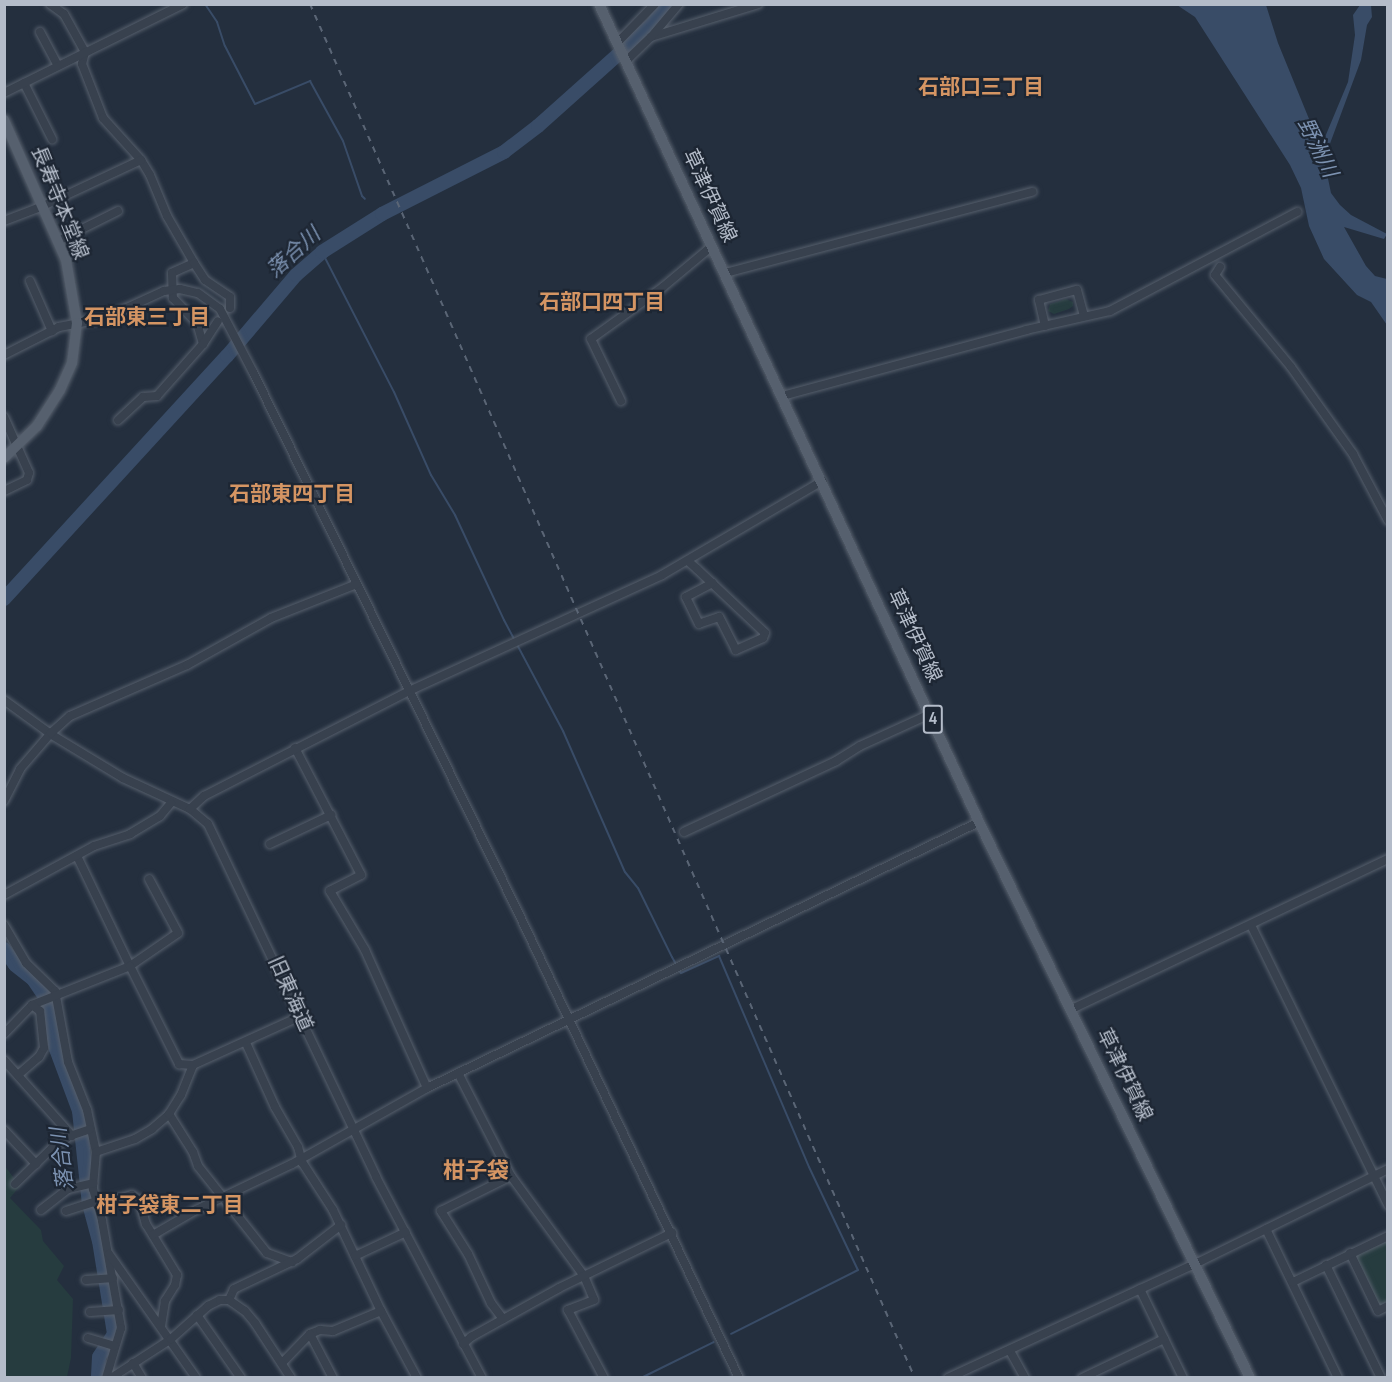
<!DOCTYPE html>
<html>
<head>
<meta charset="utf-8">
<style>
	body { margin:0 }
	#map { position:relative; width:1392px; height:1382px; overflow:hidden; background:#242f3e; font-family:"Sofia Sans Condensed","Noto Sans JP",sans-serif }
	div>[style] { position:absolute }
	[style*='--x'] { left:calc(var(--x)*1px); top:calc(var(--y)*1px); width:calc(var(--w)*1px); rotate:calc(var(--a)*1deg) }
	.green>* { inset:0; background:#263c3f }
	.water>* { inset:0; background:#394c67 }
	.stream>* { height:2px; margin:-1px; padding:0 1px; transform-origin:1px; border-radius:1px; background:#394c67 }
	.river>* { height:14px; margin:-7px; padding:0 7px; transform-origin:7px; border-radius:7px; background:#394c67 }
	.roads { filter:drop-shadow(0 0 2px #565f6c) drop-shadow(0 0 2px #565f6c) }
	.minor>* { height:8px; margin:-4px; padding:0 4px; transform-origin:4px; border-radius:4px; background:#38414e }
	.major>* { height:10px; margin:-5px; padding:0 5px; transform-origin:5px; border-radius:5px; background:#56606e }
	.rail>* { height:2px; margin-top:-1px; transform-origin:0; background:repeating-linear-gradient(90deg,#5a6575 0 6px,transparent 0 12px) }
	span { translate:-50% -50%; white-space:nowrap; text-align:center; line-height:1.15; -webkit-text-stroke:4.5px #1d2633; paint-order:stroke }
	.shield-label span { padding:2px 4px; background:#1d2633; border:2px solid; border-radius:4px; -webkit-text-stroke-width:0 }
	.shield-label { font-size:18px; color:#b4bcc9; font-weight:700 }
	.street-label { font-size:20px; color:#b4bcc9 }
	.neighbourhood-label { font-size:21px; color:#d59563; font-weight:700 }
	.water-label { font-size:21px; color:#7c92b1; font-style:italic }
	.quarter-label { font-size:22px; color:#d59563; font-weight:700 }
	.frame { position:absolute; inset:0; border:6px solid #b4bcc9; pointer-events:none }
</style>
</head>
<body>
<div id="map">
	<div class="green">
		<i style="clip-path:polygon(1066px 299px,1073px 302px,1073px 306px,1069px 309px,1054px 314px,1048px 311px,1050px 304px)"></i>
		<i style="clip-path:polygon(4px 1165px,20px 1186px,10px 1198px,41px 1230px,43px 1241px,64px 1266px,57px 1280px,73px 1299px,71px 1358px,67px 1377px,5px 1377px)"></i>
		<i style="clip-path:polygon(1387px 1240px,1387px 1303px,1378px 1307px,1355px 1256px)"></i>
	</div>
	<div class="water">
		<i style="clip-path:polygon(1177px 5px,1266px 5px,1278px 43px,1316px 136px,1316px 148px,1325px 137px,1348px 82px,1355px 35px,1353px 15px,1360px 5px,1371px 5px,1372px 17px,1367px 25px,1361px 60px,1328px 149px,1325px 164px,1331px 193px,1340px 205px,1351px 215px,1387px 234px,1384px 239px,1344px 227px,1366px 266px,1375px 276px,1387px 279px,1387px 325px,1371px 302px,1357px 295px,1324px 259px,1309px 226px,1301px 188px,1290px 165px,1195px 17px)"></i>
	</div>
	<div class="stream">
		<i style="--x:205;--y:4;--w:22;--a:56"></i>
		<i style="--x:217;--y:22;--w:25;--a:72"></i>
		<i style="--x:225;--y:46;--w:65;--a:62.7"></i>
		<i style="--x:255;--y:104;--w:60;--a:-22.7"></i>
		<i style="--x:310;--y:81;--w:68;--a:61.2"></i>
		<i style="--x:343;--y:141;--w:58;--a:70.9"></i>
		<i style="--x:362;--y:196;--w:4;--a:45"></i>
		<i style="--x:322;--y:252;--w:157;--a:62.8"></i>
		<i style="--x:394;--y:392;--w:91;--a:66"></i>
		<i style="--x:431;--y:475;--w:47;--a:59"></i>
		<i style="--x:455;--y:515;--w:116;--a:65"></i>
		<i style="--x:504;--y:620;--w:126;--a:62"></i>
		<i style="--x:563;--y:731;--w:154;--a:66.3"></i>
		<i style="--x:625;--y:872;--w:21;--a:51"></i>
		<i style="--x:638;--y:888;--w:77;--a:63.8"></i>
		<i style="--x:672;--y:957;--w:18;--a:61"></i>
		<i style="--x:681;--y:973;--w:42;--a:-24.1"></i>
		<i style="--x:719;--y:956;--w:229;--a:66.9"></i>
		<i style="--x:809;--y:1167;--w:114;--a:64.6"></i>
		<i style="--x:858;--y:1270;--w:142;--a:153.3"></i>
		<i style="--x:641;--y:1378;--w:81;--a:-26.3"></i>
	</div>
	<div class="river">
		<i style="--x:4;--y:599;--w:330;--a:-47.5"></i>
		<i style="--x:227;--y:356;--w:106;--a:-49.6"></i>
		<i style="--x:296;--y:275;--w:35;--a:-41"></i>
		<i style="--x:322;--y:252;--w:71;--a:-32.3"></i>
		<i style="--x:382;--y:214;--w:137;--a:-26.9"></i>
		<i style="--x:504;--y:152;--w:43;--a:-37.4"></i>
		<i style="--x:538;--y:126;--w:154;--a:-41.8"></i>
		<i style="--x:653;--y:23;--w:24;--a:-54"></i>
		<i style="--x:4;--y:949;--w:19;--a:55"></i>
		<i style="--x:15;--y:965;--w:23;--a:38"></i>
		<i style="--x:33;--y:979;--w:23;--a:56"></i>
		<i style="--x:46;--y:998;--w:52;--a:78.9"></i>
		<i style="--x:56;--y:1049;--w:66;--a:69.6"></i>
		<i style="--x:79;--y:1111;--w:94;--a:83.9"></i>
		<i style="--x:89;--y:1204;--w:38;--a:75"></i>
		<i style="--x:99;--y:1241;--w:94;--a:80.8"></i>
		<i style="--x:114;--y:1334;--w:27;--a:123"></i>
		<i style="--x:99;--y:1357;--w:21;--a:93"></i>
	</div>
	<div class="roads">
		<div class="minor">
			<i style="--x:50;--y:4;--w:17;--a:36"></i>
			<i style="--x:64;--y:14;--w:43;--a:61.1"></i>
			<i style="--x:85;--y:52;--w:12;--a:104"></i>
			<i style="--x:82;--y:64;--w:58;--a:68.7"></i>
			<i style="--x:103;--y:118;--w:57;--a:47.9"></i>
			<i style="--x:141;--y:160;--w:17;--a:59"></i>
			<i style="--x:150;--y:175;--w:44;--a:67.5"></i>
			<i style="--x:167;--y:216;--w:54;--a:60.1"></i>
			<i style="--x:194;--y:263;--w:24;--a:156"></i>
			<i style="--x:172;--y:273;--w:25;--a:88"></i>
			<i style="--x:173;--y:298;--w:35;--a:46"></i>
			<i style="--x:197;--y:323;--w:22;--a:74"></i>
			<i style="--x:203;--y:344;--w:69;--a:131.5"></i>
			<i style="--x:157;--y:396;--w:14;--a:176"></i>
			<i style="--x:143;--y:397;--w:34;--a:137"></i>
			<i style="--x:40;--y:32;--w:38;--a:62"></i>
			<i style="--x:651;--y:37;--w:112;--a:-17.1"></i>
			<i style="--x:617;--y:43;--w:54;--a:-45.7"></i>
			<i style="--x:626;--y:61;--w:35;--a:-44"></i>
			<i style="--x:651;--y:37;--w:43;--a:-49.7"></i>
			<i style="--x:24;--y:83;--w:63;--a:63.4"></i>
			<i style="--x:4;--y:93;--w:200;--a:-26.4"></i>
			<i style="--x:4;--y:221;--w:42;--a:-21"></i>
			<i style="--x:43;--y:206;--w:108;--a:-25.1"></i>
			<i style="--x:58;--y:241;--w:67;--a:-26.6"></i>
			<i style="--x:194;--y:263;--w:20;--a:57"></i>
			<i style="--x:205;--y:280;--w:30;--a:34"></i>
			<i style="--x:230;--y:297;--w:11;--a:90"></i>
			<i style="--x:1220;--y:267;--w:9;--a:122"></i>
			<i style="--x:1215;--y:275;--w:119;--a:50.4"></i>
			<i style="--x:1291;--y:367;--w:107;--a:54.5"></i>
			<i style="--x:1353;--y:454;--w:75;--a:62.1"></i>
			<i style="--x:725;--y:273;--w:318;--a:-14.8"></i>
			<i style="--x:30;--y:281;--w:55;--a:66.3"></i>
			<i style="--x:1045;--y:326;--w:27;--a:-103"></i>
			<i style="--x:1039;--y:300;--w:39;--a:-15"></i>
			<i style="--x:1077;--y:290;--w:27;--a:75"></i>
			<i style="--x:203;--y:344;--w:27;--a:-57"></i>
			<i style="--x:4;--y:355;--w:62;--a:-27"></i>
			<i style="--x:59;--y:327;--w:47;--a:-11.1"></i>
			<i style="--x:105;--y:318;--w:65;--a:-24.6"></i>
			<i style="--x:164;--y:291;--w:16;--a:-7"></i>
			<i style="--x:180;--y:289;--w:18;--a:13"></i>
			<i style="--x:198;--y:293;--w:27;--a:36"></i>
			<i style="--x:220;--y:309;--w:71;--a:62.4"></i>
			<i style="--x:253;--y:372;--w:602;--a:63.86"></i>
			<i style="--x:518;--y:912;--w:516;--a:64.63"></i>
			<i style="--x:782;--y:396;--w:253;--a:-15.1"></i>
			<i style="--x:1026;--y:330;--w:86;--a:-12.7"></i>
			<i style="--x:1110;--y:311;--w:212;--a:-27.9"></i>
			<i style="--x:621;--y:401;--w:69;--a:-115.8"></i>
			<i style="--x:591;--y:339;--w:89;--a:-35.8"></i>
			<i style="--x:663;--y:287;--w:64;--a:-39.9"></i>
			<i style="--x:4;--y:417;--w:61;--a:65.9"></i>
			<i style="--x:29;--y:473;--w:7;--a:106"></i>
			<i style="--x:27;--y:480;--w:25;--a:154"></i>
			<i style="--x:688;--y:561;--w:12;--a:42"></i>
			<i style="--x:697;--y:569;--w:93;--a:43.3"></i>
			<i style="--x:765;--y:633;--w:5;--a:112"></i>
			<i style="--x:763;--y:638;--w:30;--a:156"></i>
			<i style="--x:736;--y:650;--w:37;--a:-117"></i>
			<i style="--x:719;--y:617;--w:21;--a:161"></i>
			<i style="--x:699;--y:624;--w:30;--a:-116"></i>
			<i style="--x:686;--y:597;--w:30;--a:-28"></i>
			<i style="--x:4;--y:700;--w:59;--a:36.1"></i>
			<i style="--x:52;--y:735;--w:83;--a:31.2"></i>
			<i style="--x:123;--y:778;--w:74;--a:24.8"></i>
			<i style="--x:190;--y:809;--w:23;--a:40"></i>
			<i style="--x:208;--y:824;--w:391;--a:64.5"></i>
			<i style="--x:376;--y:1177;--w:227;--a:62.2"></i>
			<i style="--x:295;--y:748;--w:143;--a:62.5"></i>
			<i style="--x:361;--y:875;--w:35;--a:153"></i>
			<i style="--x:330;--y:891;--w:69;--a:59.3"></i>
			<i style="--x:365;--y:950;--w:151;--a:65.8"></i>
			<i style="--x:4;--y:801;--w:36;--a:-63"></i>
			<i style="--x:20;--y:769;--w:48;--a:-49.3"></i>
			<i style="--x:51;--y:733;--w:25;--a:-42"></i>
			<i style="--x:70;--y:716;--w:128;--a:-23.6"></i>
			<i style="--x:187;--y:665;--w:96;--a:-29.2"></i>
			<i style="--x:271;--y:618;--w:92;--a:-21.6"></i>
			<i style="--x:190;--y:809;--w:19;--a:-43"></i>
			<i style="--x:204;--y:796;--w:230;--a:-27.1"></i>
			<i style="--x:409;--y:691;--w:278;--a:-24.6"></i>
			<i style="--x:662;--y:575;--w:186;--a:-30.4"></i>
			<i style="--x:684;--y:832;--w:168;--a:-25"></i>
			<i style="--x:836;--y:761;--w:28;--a:-32"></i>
			<i style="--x:860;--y:746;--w:77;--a:-24.6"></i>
			<i style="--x:270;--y:844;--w:68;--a:-25.4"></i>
			<i style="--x:77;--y:856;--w:122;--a:64.3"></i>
			<i style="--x:130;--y:966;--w:58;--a:-34.5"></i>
			<i style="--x:178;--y:933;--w:61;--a:-118.2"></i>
			<i style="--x:4;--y:895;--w:102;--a:-28.6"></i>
			<i style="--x:94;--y:846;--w:38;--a:-18"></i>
			<i style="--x:130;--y:834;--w:35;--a:-31"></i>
			<i style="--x:160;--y:816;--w:17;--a:-50"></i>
			<i style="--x:4;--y:925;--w:44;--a:59.9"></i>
			<i style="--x:26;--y:963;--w:40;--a:44"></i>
			<i style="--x:55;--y:991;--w:72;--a:79.6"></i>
			<i style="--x:68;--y:1062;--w:52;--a:68.4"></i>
			<i style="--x:87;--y:1110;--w:43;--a:77.9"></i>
			<i style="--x:96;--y:1152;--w:37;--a:95"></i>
			<i style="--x:93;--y:1189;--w:33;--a:74"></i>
			<i style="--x:102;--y:1221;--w:109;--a:79.9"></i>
			<i style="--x:121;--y:1328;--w:52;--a:106.7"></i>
			<i style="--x:1251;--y:925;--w:312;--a:63.9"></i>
			<i style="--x:1072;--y:1009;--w:350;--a:-25.4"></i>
			<i style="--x:4;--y:1034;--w:40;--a:-46"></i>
			<i style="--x:32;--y:1005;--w:105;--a:-21.7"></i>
			<i style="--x:130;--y:966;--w:110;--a:63.4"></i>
			<i style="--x:179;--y:1064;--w:14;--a:4"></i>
			<i style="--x:246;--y:1043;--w:70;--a:65.6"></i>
			<i style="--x:275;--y:1107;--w:46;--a:60.1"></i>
			<i style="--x:298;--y:1147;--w:16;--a:75"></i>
			<i style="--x:302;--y:1162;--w:57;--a:57.1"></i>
			<i style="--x:333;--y:1210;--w:112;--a:64.6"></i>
			<i style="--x:381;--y:1311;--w:76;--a:61.8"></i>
			<i style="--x:4;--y:1060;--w:102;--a:48.2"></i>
			<i style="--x:458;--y:1073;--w:116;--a:62.8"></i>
			<i style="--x:511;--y:1176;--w:124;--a:53.9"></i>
			<i style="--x:584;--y:1276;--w:26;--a:67"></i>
			<i style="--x:594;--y:1300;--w:28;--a:159"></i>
			<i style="--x:568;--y:1310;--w:77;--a:62.1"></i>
			<i style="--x:18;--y:1075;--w:28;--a:-41"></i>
			<i style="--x:39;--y:1057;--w:10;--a:-61"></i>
			<i style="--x:44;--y:1048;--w:37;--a:-96"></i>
			<i style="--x:40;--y:1011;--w:10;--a:-143"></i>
			<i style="--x:169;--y:1114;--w:45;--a:57.7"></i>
			<i style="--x:193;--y:1152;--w:15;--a:70"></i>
			<i style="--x:198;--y:1166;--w:111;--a:51.6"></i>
			<i style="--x:267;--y:1253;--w:27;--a:20"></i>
			<i style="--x:4;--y:1130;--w:47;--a:46.7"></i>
			<i style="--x:96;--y:1152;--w:41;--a:-18.4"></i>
			<i style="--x:135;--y:1139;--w:20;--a:-30"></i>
			<i style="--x:152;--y:1129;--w:23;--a:-41"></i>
			<i style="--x:169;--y:1114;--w:22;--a:-58"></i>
			<i style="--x:181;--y:1095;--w:32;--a:-68"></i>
			<i style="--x:193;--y:1065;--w:116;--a:-24.4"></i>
			<i style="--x:15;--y:1184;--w:52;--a:-44.2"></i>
			<i style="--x:52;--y:1148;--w:22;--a:-34"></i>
			<i style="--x:70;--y:1136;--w:21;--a:-19"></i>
			<i style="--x:97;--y:1205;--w:36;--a:-16"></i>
			<i style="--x:132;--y:1195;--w:9;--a:36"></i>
			<i style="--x:139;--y:1200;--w:25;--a:74"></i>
			<i style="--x:146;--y:1224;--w:60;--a:58.7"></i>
			<i style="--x:177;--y:1275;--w:10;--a:101"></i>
			<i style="--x:175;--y:1285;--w:19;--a:122"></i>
			<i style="--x:165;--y:1301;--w:25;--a:99"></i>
			<i style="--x:41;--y:1210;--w:34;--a:-38"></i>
			<i style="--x:68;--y:1189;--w:26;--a:-13"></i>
			<i style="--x:66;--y:1211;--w:32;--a:-18"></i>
			<i style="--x:1266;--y:1229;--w:165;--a:64.2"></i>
			<i style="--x:153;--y:1235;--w:50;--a:-30.2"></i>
			<i style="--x:196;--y:1210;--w:106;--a:-25.6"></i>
			<i style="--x:292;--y:1164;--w:155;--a:-29.4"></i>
			<i style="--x:427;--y:1088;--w:613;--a:-25.73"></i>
			<i style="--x:1350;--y:1253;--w:64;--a:64.2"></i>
			<i style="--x:1378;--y:1311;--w:11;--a:-27"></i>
			<i style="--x:109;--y:1254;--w:151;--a:54.9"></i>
			<i style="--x:355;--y:1256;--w:56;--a:-25.2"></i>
			<i style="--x:1326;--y:1265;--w:126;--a:64"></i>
			<i style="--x:86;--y:1280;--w:27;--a:-4"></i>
			<i style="--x:1293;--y:1282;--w:106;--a:-25.8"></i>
			<i style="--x:1140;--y:1289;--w:99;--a:64.2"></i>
			<i style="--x:229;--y:1300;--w:12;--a:-66"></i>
			<i style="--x:234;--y:1289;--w:70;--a:-25.5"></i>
			<i style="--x:297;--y:1259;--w:56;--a:-37.7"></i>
			<i style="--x:90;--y:1312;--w:29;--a:-4"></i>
			<i style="--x:197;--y:1315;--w:77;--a:55.1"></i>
			<i style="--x:503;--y:1319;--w:20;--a:-127"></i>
			<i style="--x:491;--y:1303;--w:54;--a:-115.1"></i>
			<i style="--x:468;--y:1254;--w:51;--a:-122.1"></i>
			<i style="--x:441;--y:1211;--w:78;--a:-26.6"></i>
			<i style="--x:310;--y:1334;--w:11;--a:-22"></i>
			<i style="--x:320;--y:1330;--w:13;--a:4"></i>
			<i style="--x:333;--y:1331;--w:52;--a:-22.6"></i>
			<i style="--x:88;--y:1338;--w:28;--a:17"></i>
			<i style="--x:463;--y:1344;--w:11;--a:-41"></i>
			<i style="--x:471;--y:1337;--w:101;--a:-29.1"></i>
			<i style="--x:559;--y:1288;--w:126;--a:-26"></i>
			<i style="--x:1010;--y:1351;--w:31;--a:61"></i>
			<i style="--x:133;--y:1363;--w:17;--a:59"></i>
			<i style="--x:282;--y:1363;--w:40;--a:-46"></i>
			<i style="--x:310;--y:1334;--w:50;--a:62.4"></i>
			<i style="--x:111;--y:1378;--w:72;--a:-33"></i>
			<i style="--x:171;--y:1339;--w:50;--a:-41.7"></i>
			<i style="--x:208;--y:1306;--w:13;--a:-27"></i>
			<i style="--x:220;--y:1300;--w:9;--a:0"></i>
			<i style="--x:229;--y:1300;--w:19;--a:35"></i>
			<i style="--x:245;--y:1311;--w:16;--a:50"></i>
			<i style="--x:255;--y:1323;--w:66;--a:56.8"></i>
			<i style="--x:948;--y:1378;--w:272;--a:-24.8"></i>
			<i style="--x:1195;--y:1264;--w:215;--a:-26.2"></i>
			<i style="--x:1082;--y:1378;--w:91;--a:-25.4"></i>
		</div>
		<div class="major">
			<i style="--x:599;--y:4;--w:902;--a:65.08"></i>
			<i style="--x:979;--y:822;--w:619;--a:64.01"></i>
			<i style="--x:4;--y:120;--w:153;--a:66.1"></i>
			<i style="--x:66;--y:260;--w:64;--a:80.1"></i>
			<i style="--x:77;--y:323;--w:40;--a:97.1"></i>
			<i style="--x:72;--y:363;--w:30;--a:114"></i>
			<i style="--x:60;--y:390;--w:43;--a:122.6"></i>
			<i style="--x:37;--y:426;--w:46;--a:135.9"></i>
		</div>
	</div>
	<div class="rail">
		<i style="--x:310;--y:4;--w:1501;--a:66.24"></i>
	</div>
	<div class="shield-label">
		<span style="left:933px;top:719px">4</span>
	</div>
	<div class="street-label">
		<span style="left:709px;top:196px;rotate:65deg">草津伊賀線</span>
		<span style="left:59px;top:203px;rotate:68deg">長寿寺本堂線</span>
		<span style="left:914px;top:636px;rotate:65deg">草津伊賀線</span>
		<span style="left:290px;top:994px;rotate:66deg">旧東海道</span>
		<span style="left:1124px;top:1075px;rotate:64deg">草津伊賀線</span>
	</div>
	<div class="neighbourhood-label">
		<span style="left:981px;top:88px">石部口三丁目</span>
		<span style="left:602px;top:303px">石部口四丁目</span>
		<span style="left:147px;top:318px">石部東三丁目</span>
		<span style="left:292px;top:495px">石部東四丁目</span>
		<span style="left:170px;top:1206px">柑子袋東二丁目</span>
	</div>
	<div class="water-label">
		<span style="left:1317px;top:148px;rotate:64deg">野洲川</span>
		<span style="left:294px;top:253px;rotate:-42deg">落合川</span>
		<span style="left:63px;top:1159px;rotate:-97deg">落合川</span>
	</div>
	<div class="quarter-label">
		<span style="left:476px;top:1172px">柑子袋</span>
	</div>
	<div class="frame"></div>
</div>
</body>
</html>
